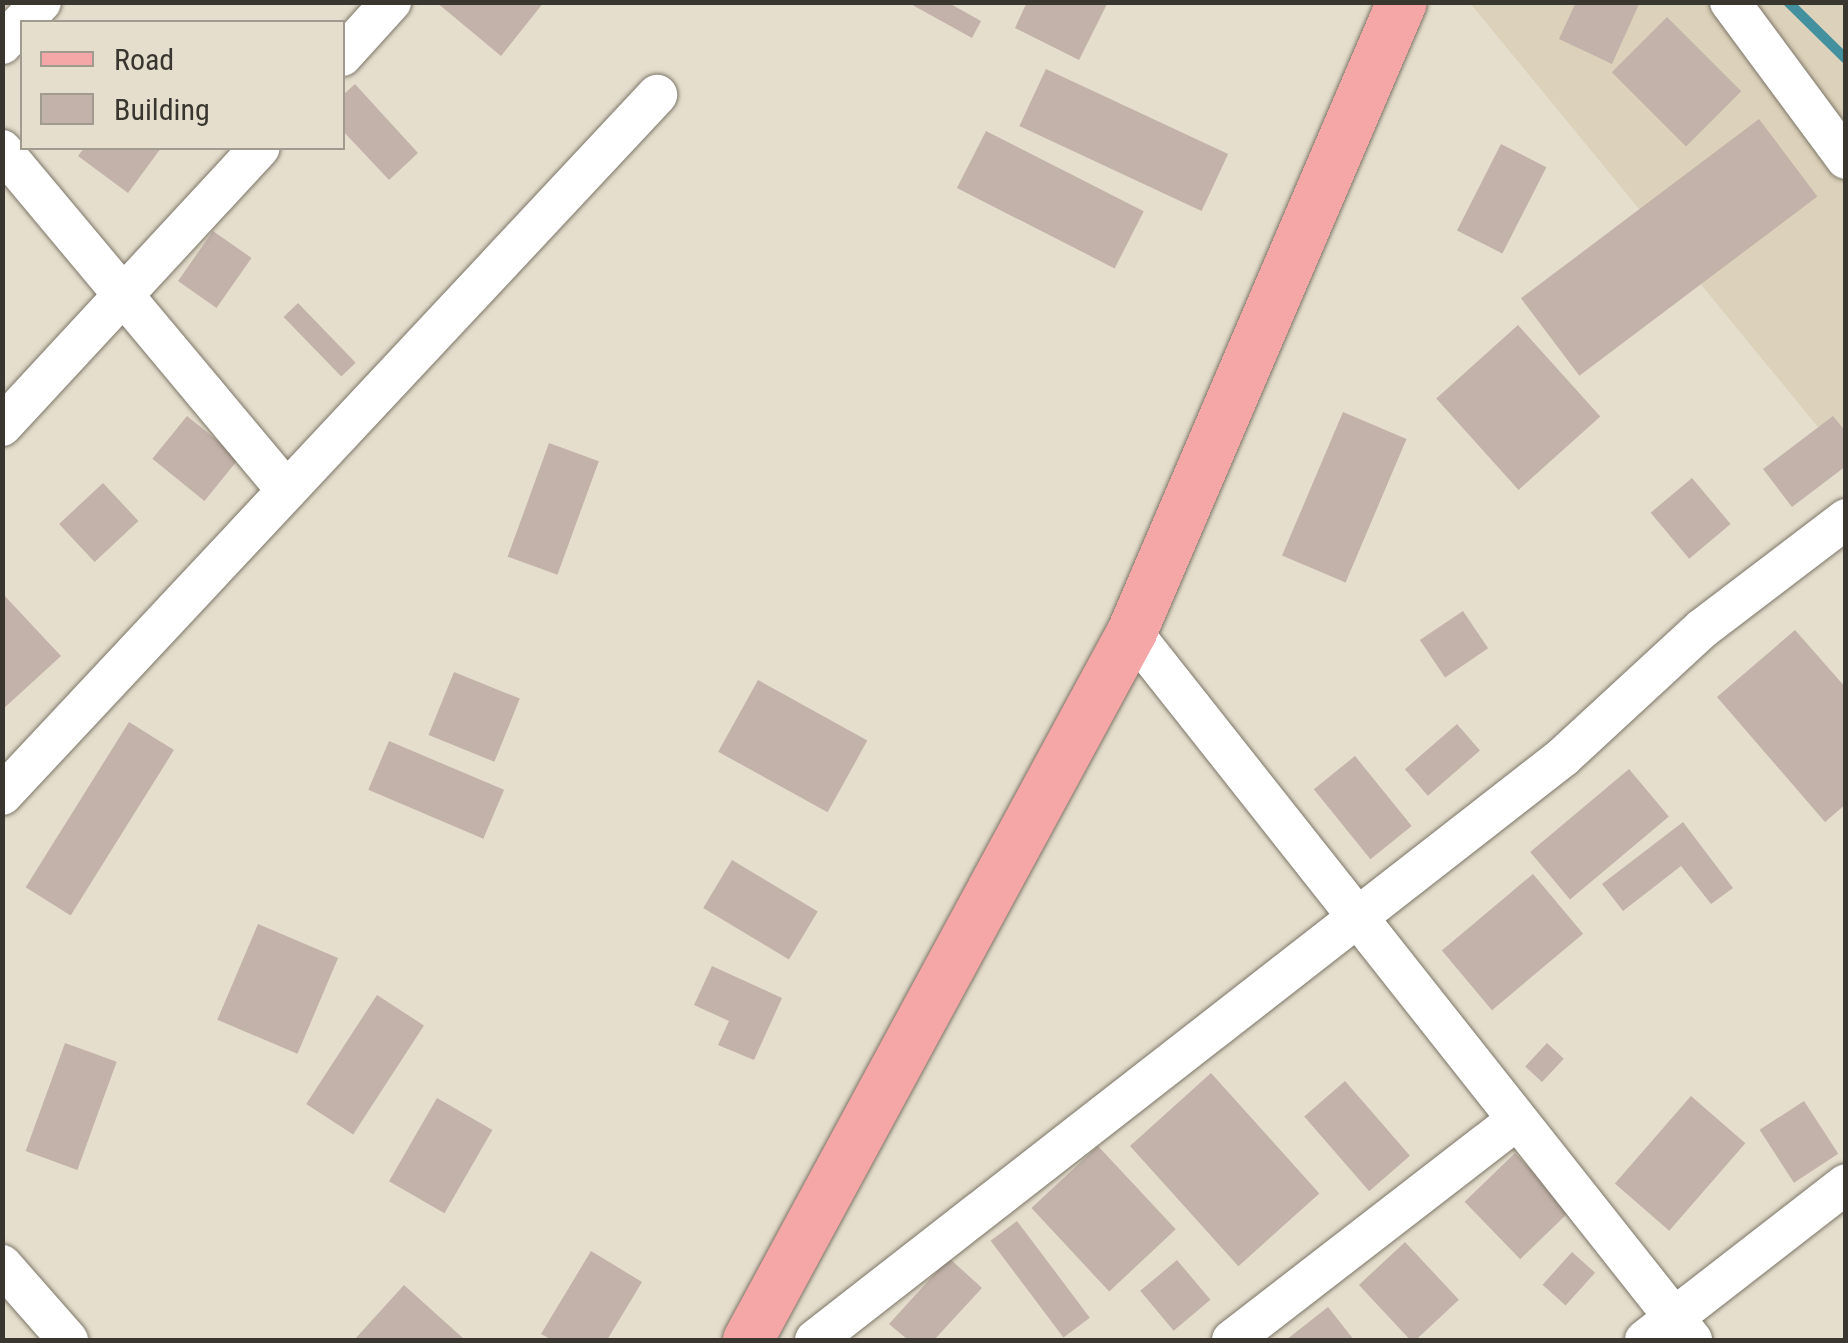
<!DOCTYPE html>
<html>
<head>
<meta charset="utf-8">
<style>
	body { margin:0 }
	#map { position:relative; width:1848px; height:1343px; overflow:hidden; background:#e5decd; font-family:"Roboto Condensed",sans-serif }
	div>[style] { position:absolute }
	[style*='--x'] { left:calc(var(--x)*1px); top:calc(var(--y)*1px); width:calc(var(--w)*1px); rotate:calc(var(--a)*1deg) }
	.built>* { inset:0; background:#dcd1ba }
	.stream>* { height:10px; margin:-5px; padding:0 5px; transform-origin:5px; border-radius:5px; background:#43909f }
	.building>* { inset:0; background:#c3b2a9; transform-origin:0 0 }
	.roads { filter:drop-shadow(0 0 2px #7c7567) drop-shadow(0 0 2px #7c7567) }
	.minor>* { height:40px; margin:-20px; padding:0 20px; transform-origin:20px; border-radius:20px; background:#fff }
	.major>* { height:50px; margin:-25px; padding:0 25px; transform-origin:25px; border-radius:25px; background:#f5a6a6 }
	span { translate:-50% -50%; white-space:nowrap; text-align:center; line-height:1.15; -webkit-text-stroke:9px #e5decd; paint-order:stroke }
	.frame { position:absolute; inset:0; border:5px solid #393630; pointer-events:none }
	.legend { position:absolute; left:20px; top:20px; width:325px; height:130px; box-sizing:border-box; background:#e5decd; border:2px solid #a09b8e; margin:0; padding:12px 18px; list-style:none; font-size:30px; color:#393630 }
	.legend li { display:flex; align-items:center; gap:20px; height:50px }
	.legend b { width:50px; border:2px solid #a09b8e }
</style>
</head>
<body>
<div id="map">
	<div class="built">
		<i style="clip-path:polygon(1470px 3px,1845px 3px,1845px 460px)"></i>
	</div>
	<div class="stream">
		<i style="--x:1788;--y:2;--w:81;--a:44.5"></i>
	</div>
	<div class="building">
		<i style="clip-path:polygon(436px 2px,544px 2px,501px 56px)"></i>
		<i style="clip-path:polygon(907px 2px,947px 2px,981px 21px,972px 38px)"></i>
		<i style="clip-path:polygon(1027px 2px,1108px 2px,1079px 60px,1015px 28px)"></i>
		<i style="clip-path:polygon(1576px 2px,1640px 2px,1612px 64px,1559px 39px)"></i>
		<i style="left:1667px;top:17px;width:105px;height:78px;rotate:45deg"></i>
		<i style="left:1046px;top:69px;width:201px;height:63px;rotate:25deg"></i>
		<i style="clip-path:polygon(355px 84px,418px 153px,389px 180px,342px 130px,342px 96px)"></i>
		<i style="left:1759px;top:119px;width:97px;height:298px;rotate:53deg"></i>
		<i style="left:986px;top:131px;width:177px;height:64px;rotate:27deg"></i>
		<i style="left:1501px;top:144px;width:51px;height:97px;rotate:27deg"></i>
		<i style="clip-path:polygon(84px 148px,161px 148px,128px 193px,78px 156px)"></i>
		<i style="left:213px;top:231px;width:47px;height:61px;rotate:35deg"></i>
		<i style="left:298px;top:303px;width:83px;height:20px;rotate:46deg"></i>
		<i style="left:1518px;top:325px;width:123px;height:110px;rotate:48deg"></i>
		<i style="left:1343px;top:412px;width:69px;height:156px;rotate:23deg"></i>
		<i style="left:187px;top:416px;width:67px;height:55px;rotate:39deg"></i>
		<i style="clip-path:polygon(1833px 416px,1846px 432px,1846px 466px,1792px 507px,1763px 469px)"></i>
		<i style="left:549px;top:443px;width:53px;height:121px;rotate:20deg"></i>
		<i style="left:1692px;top:478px;width:60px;height:54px;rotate:50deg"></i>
		<i style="left:103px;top:483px;width:52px;height:60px;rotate:47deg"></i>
		<i style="clip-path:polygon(2px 593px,61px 656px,2px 710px)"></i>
		<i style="left:1463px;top:611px;width:45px;height:52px;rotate:56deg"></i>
		<i style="clip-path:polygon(1795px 630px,1846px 688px,1846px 804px,1825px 822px,1717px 697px)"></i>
		<i style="left:454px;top:672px;width:71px;height:68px;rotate:22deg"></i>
		<i style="left:758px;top:680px;width:125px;height:82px;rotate:29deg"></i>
		<i style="left:129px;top:722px;width:53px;height:195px;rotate:32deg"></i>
		<i style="left:1457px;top:724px;width:35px;height:69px;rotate:49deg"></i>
		<i style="left:389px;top:741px;width:125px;height:53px;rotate:23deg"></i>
		<i style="left:1355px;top:756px;width:90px;height:53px;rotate:51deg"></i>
		<i style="left:1629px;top:769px;width:62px;height:129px;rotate:50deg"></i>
		<i style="clip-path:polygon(1683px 822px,1733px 888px,1711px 904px,1681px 866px,1623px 911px,1602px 884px)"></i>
		<i style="left:732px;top:860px;width:100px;height:56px;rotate:31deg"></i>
		<i style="left:1533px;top:874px;width:78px;height:119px;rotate:50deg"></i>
		<i style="left:258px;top:924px;width:87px;height:104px;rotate:23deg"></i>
		<i style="clip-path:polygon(712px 966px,782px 998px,754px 1060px,718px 1045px,729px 1021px,694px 1005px)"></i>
		<i style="left:377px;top:995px;width:56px;height:130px;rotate:33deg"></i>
		<i style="left:65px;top:1043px;width:55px;height:115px;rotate:20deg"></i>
		<i style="left:1547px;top:1043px;width:23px;height:32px;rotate:43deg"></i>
		<i style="left:1211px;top:1073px;width:162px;height:109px;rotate:48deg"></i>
		<i style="left:1345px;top:1081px;width:99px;height:54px;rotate:49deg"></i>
		<i style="left:1691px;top:1096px;width:72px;height:116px;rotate:41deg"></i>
		<i style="left:437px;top:1098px;width:64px;height:96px;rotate:30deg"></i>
		<i style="left:1804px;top:1101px;width:63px;height:53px;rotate:57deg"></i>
		<i style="left:1098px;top:1146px;width:114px;height:91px;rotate:47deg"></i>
		<i style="left:1515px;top:1153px;width:80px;height:70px;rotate:46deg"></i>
		<i style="left:1017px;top:1221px;width:121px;height:33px;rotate:53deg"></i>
		<i style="left:1405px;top:1242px;width:79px;height:63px;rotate:47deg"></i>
		<i style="clip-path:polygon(591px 1251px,642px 1282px,607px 1340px,552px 1340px,541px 1334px)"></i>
		<i style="left:1572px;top:1252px;width:31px;height:44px;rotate:42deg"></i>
		<i style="clip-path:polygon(949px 1258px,982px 1288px,934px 1340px,908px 1340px,889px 1324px)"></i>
		<i style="left:1177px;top:1260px;width:52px;height:48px;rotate:50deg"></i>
		<i style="clip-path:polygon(404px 1285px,465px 1340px,354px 1340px)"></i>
		<i style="clip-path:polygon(1328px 1307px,1354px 1340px,1286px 1340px)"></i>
	</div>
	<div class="roads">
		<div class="minor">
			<i style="--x:1730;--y:2;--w:195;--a:53.5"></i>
			<i style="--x:2;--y:44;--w:57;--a:-47.1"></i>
			<i style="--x:342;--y:56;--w:73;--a:-47.8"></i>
			<i style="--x:2;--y:150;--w:444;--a:50.1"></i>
			<i style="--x:2;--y:426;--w:379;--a:-47.2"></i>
			<i style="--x:1132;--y:632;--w:903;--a:51.66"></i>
			<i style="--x:2;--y:795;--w:959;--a:-46.9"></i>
			<i style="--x:2;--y:1265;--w:100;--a:48.7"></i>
			<i style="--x:815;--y:1340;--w:948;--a:-37.93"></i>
			<i style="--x:1563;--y:757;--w:190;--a:-42.7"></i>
			<i style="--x:1703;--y:628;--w:180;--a:-37.3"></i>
			<i style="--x:1232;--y:1340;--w:360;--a:-37.7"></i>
			<i style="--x:1645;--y:1340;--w:254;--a:-37.8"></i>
		</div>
		<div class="major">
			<i style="--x:748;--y:1340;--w:805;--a:-61.53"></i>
			<i style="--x:1132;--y:632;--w:685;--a:-66.8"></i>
		</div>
	</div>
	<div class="frame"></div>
	<ul class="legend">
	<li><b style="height:12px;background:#f5a6a6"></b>Road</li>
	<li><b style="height:28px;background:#c3b2a9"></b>Building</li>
	</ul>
</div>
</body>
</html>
